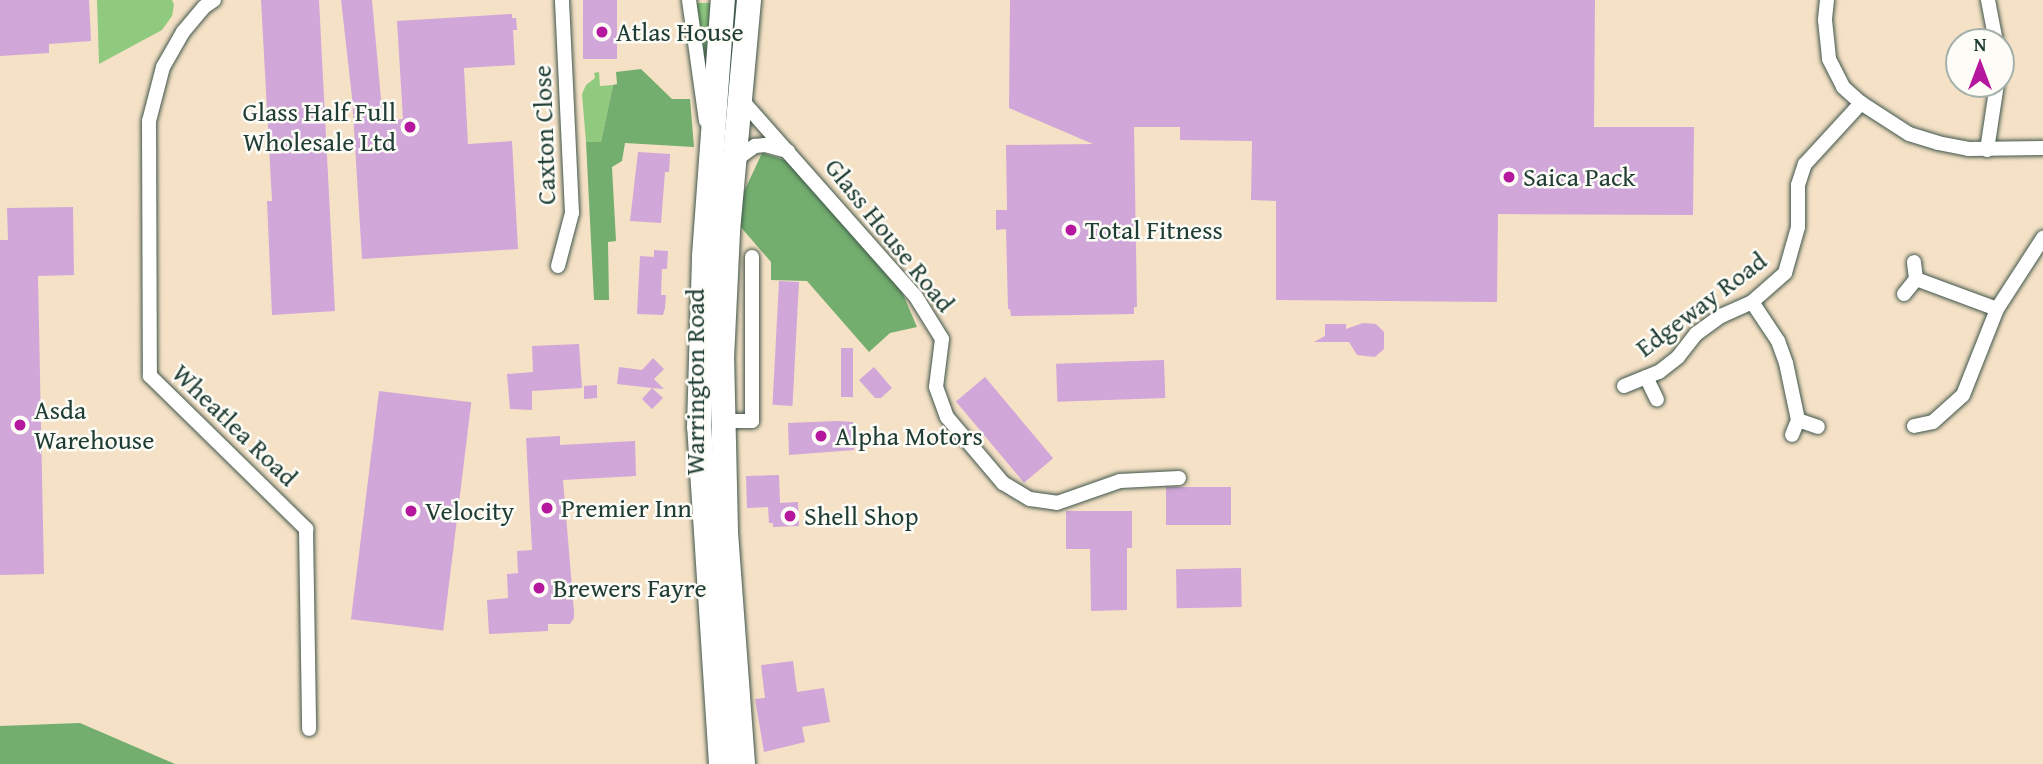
<!DOCTYPE html>
<html>
<head>
<meta charset="utf-8">
<style>
	body { margin:0 }
	#map { position:relative; width:2043px; height:764px; overflow:hidden; background:#f5e1c6; font-family:"Gentium Book Plus",serif }
	div>[style] { position:absolute }
	[style*='--x'] { left:calc(var(--x)*1px); top:calc(var(--y)*1px); width:calc(var(--w)*1px); rotate:calc(var(--a)*1deg) }
	.green>* { inset:0; background:#8fca7f }
	.forest>* { inset:0; background:#73ae6e }
	.building>* { inset:0; background:#d1a6d9; transform-origin:0 0 }
	.roads { filter:drop-shadow(0 0 2px #3f564a) drop-shadow(0 0 2px #3f564a) }
	.minor>* { height:14px; margin:-7px; padding:0 7px; transform-origin:7px; border-radius:7px; background:#fff }
	.trunk>* { height:24px; margin:-12px; padding:0 12px; transform-origin:12px; border-radius:12px; background:#fff }
	.dots>* { width:19px; height:19px; translate:-50% -50%; box-sizing:border-box; border:4px solid #fdfcf7; border-radius:50% }
	span { translate:-50% -50%; white-space:nowrap; text-align:center; line-height:1.15; -webkit-text-stroke:5px #fdfcf7; paint-order:stroke }
	.poi-label { font-size:26px; color:#1f3d34 }
	.left { translate:0 -50%; text-align:left }
	.right { translate:-100% -50%; text-align:right }
	.street-label { font-size:26px; color:#1f3d34 }
	.north { position:absolute; left:1945px; top:28px; width:70px; height:70px; box-sizing:border-box; background:#fdfcf7; border:2px solid #a4b0a9; border-radius:50%; rotate:0deg; font-size:19px; font-weight:700; line-height:28px; text-align:center; color:#1f3d34 }
	.north::after { content:''; display:block; margin:auto; width:24px; height:32px; background:#b5179e; clip-path:polygon(50% 0,100% 100%,50% 72%,0 100%) }
</style>
</head>
<body>
<div id="map">
	<div class="green">
		<i style="clip-path:polygon(97px 0,172px 0,174px 5px,172px 16px,162px 30px,99px 64px)"></i>
		<i style="clip-path:polygon(695px 3px,713px 3px,709px 55px,703px 55px)"></i>
		<i style="clip-path:polygon(599px 72px,600px 86px,613px 85px,601px 142px,586px 142px,582px 94px,586px 85px,595px 78px,594px 73px)"></i>
	</div>
	<div class="forest">
		<i style="clip-path:polygon(641px 69px,672px 99px,690px 99px,694px 147px,625px 143px,622px 161px,612px 167px,616px 241px,608px 242px,609px 300px,594px 300px,586px 142px,601px 142px,613px 85px,617px 84px,616px 72px)"></i>
		<i style="clip-path:polygon(762px 153px,785px 160px,807px 182px,902px 292px,917px 327px,890px 333px,869px 352px,807px 281px,771px 280px,771px 262px,739px 225px,741px 198px)"></i>
		<i style="clip-path:polygon(80px 723px,175px 764px,0 764px,0 726px)"></i>
	</div>
	<div class="building">
		<i style="clip-path:polygon(0 0,89px 0,91px 41px,49px 44px,49px 53px,0 56px)"></i>
		<i style="clip-path:polygon(261px 0,319px 0,335px 311px,272px 315px,267px 201px,272px 201px)"></i>
		<i style="clip-path:polygon(341px 0,372px 0,383px 121px,403px 119px,397px 21px,512px 14px,512px 18px,516px 18px,517px 30px,513px 30px,515px 65px,464px 68px,468px 144px,512px 141px,518px 249px,362px 259px,352px 97px)"></i>
		<i style="left:583px;top:0;width:34px;height:59px"></i>
		<i style="clip-path:polygon(1010px 0,1595px 0,1594px 127px,1694px 127px,1693px 215px,1498px 214px,1497px 302px,1276px 300px,1276px 201px,1251px 200px,1252px 141px,1180px 140px,1180px 127px,1134px 127px,1137px 307px,1134px 307px,1134px 314px,1011px 316px,1010px 309px,1008px 309px,1006px 229px,996px 230px,996px 210px,1007px 210px,1006px 145px,1093px 144px,1009px 108px)"></i>
		<i style="clip-path:polygon(638px 152px,670px 154px,669px 172px,665px 172px,661px 223px,630px 221px)"></i>
		<i style="clip-path:polygon(73px 207px,74px 275px,38px 276px,44px 574px,0 575px,0 240px,8px 240px,7px 208px)"></i>
		<i style="clip-path:polygon(654px 250px,668px 251px,667px 269px,662px 269px,661px 295px,666px 295px,665px 308px,663px 315px,637px 314px,640px 256px,654px 257px)"></i>
		<i style="left:779px;top:281px;width:20px;height:124px;rotate:3deg"></i>
		<i style="clip-path:polygon(1363px 323px,1376px 324px,1384px 332px,1384px 349px,1375px 357px,1357px 355px,1349px 342px,1314px 342px,1325px 336px,1325px 324px,1346px 324px,1346px 329px)"></i>
		<i style="clip-path:polygon(579px 344px,582px 388px,532px 391px,532px 410px,510px 409px,507px 374px,533px 372px,532px 346px)"></i>
		<i style="left:841px;top:348px;width:12px;height:49px"></i>
		<i style="clip-path:polygon(653px 358px,664px 369px,654px 379px,664px 389px,652px 388px,663px 398px,652px 409px,642px 399px,652px 388px,617px 384px,619px 367px,642px 370px)"></i>
		<i style="left:1164px;top:360px;width:38px;height:108px;rotate:88deg"></i>
		<i style="clip-path:polygon(874px 367px,892px 388px,881px 398px,875px 398px,859px 380px)"></i>
		<i style="left:985px;top:377px;width:106px;height:38px;rotate:50deg"></i>
		<i style="clip-path:polygon(597px 385px,597px 398px,584px 399px,584px 386px)"></i>
		<i style="left:379px;top:391px;width:93px;height:230px;rotate:7deg"></i>
		<i style="clip-path:polygon(837px 421px,853px 422px,854px 450px,789px 455px,788px 423px)"></i>
		<i style="clip-path:polygon(560px 436px,560px 445px,635px 441px,636px 476px,563px 480px,574px 611px,574px 618px,570px 624px,548px 624px,548px 631px,489px 634px,487px 600px,508px 598px,507px 574px,518px 573px,517px 551px,532px 550px,526px 438px)"></i>
		<i style="clip-path:polygon(779px 475px,780px 503px,798px 502px,799px 526px,773px 527px,773px 523px,769px 523px,768px 507px,747px 508px,746px 476px)"></i>
		<i style="left:1231px;top:487px;width:38px;height:65px;rotate:90deg"></i>
		<i style="clip-path:polygon(1066px 511px,1132px 511px,1132px 548px,1127px 548px,1127px 610px,1091px 611px,1090px 549px,1066px 549px)"></i>
		<i style="left:1241px;top:568px;width:39px;height:65px;rotate:89deg"></i>
		<i style="clip-path:polygon(793px 661px,797px 692px,824px 688px,830px 722px,802px 727px,805px 742px,764px 752px,755px 699px,765px 698px,761px 665px)"></i>
	</div>
	<div class="roads">
		<div class="minor">
			<i style="--x:214;--y:0;--w:12;--a:145"></i>
			<i style="--x:204;--y:7;--w:33;--a:130"></i>
			<i style="--x:183;--y:32;--w:40;--a:119.7"></i>
			<i style="--x:163;--y:67;--w:56;--a:104.5"></i>
			<i style="--x:149;--y:121;--w:255;--a:89.8"></i>
			<i style="--x:150;--y:376;--w:219;--a:44.4"></i>
			<i style="--x:306;--y:529;--w:200;--a:89.1"></i>
			<i style="--x:689;--y:0;--w:122;--a:82"></i>
			<i style="--x:1827;--y:0;--w:20;--a:96"></i>
			<i style="--x:1825;--y:20;--w:39;--a:84"></i>
			<i style="--x:1829;--y:59;--w:31;--a:63"></i>
			<i style="--x:1843;--y:87;--w:24;--a:42"></i>
			<i style="--x:1861;--y:103;--w:57;--a:32.9"></i>
			<i style="--x:1909;--y:134;--w:30;--a:17"></i>
			<i style="--x:1938;--y:143;--w:31;--a:11"></i>
			<i style="--x:1968;--y:149;--w:75;--a:-0.8"></i>
			<i style="--x:1988;--y:0;--w:43;--a:79.2"></i>
			<i style="--x:739;--y:97;--w:267;--a:48.5"></i>
			<i style="--x:916;--y:297;--w:49;--a:58.2"></i>
			<i style="--x:942;--y:339;--w:48;--a:97.1"></i>
			<i style="--x:936;--y:387;--w:32;--a:70"></i>
			<i style="--x:947;--y:417;--w:87;--a:49.7"></i>
			<i style="--x:1003;--y:483;--w:31;--a:31"></i>
			<i style="--x:1030;--y:499;--w:27;--a:8"></i>
			<i style="--x:1057;--y:503;--w:67;--a:-19.2"></i>
			<i style="--x:1120;--y:481;--w:59;--a:-2.9"></i>
			<i style="--x:1987;--y:150;--w:67;--a:-81.4"></i>
			<i style="--x:734;--y:161;--w:26;--a:-36"></i>
			<i style="--x:755;--y:146;--w:10;--a:-6"></i>
			<i style="--x:765;--y:145;--w:24;--a:15"></i>
			<i style="--x:558;--y:266;--w:55;--a:-75.2"></i>
			<i style="--x:572;--y:213;--w:213;--a:-92.7"></i>
			<i style="--x:1916;--y:279;--w:86;--a:20.3"></i>
			<i style="--x:1904;--y:294;--w:19;--a:-51"></i>
			<i style="--x:1916;--y:279;--w:17;--a:-97"></i>
			<i style="--x:1752;--y:302;--w:47;--a:56.3"></i>
			<i style="--x:1778;--y:341;--w:23;--a:70"></i>
			<i style="--x:1786;--y:363;--w:58;--a:78.1"></i>
			<i style="--x:1798;--y:420;--w:16;--a:112"></i>
			<i style="--x:1646;--y:377;--w:25;--a:64"></i>
			<i style="--x:1624;--y:386;--w:38;--a:-22"></i>
			<i style="--x:1659;--y:372;--w:24;--a:-38"></i>
			<i style="--x:1678;--y:357;--w:29;--a:-52"></i>
			<i style="--x:1696;--y:334;--w:31;--a:-36"></i>
			<i style="--x:1721;--y:316;--w:34;--a:-24"></i>
			<i style="--x:1752;--y:302;--w:44;--a:-41.3"></i>
			<i style="--x:1785;--y:273;--w:48;--a:-74.2"></i>
			<i style="--x:1798;--y:227;--w:42;--a:-90"></i>
			<i style="--x:1798;--y:185;--w:22;--a:-72"></i>
			<i style="--x:1805;--y:164;--w:83;--a:-47.4"></i>
			<i style="--x:1798;--y:420;--w:21;--a:19"></i>
			<i style="--x:722;--y:421;--w:30;--a:0"></i>
			<i style="--x:752;--y:421;--w:164;--a:-90"></i>
			<i style="--x:1914;--y:426;--w:19;--a:-12"></i>
			<i style="--x:1933;--y:422;--w:40;--a:-42"></i>
			<i style="--x:1963;--y:395;--w:92;--a:-68.4"></i>
			<i style="--x:1997;--y:309;--w:85;--a:-57.1"></i>
		</div>
		<div class="trunk">
			<i style="--x:721;--y:764;--w:338;--a:-93.7"></i>
			<i style="--x:699;--y:427;--w:171;--a:-88.3"></i>
			<i style="--x:704;--y:256;--w:257;--a:-85.8"></i>
			<i style="--x:743;--y:764;--w:234;--a:-94.2"></i>
			<i style="--x:726;--y:531;--w:172;--a:-91.3"></i>
			<i style="--x:722;--y:359;--w:128;--a:-87.3"></i>
			<i style="--x:728;--y:231;--w:232;--a:-84.8"></i>
		</div>
	</div>
	<div class="dots">
		<i style="left:602px;top:32px;background:#b5179e"></i>
		<i style="left:410px;top:127px;background:#b5179e"></i>
		<i style="left:1509px;top:177px;background:#b5179e"></i>
		<i style="left:1071px;top:230px;background:#b5179e"></i>
		<i style="left:20px;top:425px;background:#b5179e"></i>
		<i style="left:821px;top:436px;background:#b5179e"></i>
		<i style="left:547px;top:508px;background:#b5179e"></i>
		<i style="left:411px;top:511px;background:#b5179e"></i>
		<i style="left:790px;top:516px;background:#b5179e"></i>
		<i style="left:539px;top:588px;background:#b5179e"></i>
	</div>
	<div class="poi-label">
		<span class="left" style="left:616px;top:32px">Atlas House</span>
		<span class="right" style="left:396px;top:127px">Glass Half Full<br>Wholesale Ltd</span>
		<span class="left" style="left:1523px;top:177px">Saica Pack</span>
		<span class="left" style="left:1085px;top:230px">Total Fitness</span>
		<span class="left" style="left:34px;top:425px">Asda<br>Warehouse</span>
		<span class="left" style="left:835px;top:436px">Alpha Motors</span>
		<span class="left" style="left:561px;top:508px">Premier Inn</span>
		<span class="left" style="left:425px;top:511px">Velocity</span>
		<span class="left" style="left:804px;top:516px">Shell Shop</span>
		<span class="left" style="left:553px;top:588px">Brewers Fayre</span>
	</div>
	<div class="street-label">
		<span style="left:544px;top:135px;rotate:-92deg">Caxton Close</span>
		<span style="left:890px;top:235px;rotate:51deg">Glass House Road</span>
		<span style="left:1701px;top:304px;rotate:-37deg">Edgeway Road</span>
		<span style="left:695px;top:382px;rotate:-90deg">Warrington Road</span>
		<span style="left:235px;top:425px;rotate:44deg">Wheatlea Road</span>
	</div>
	<div class="north">N</div>
</div>
</body>
</html>
